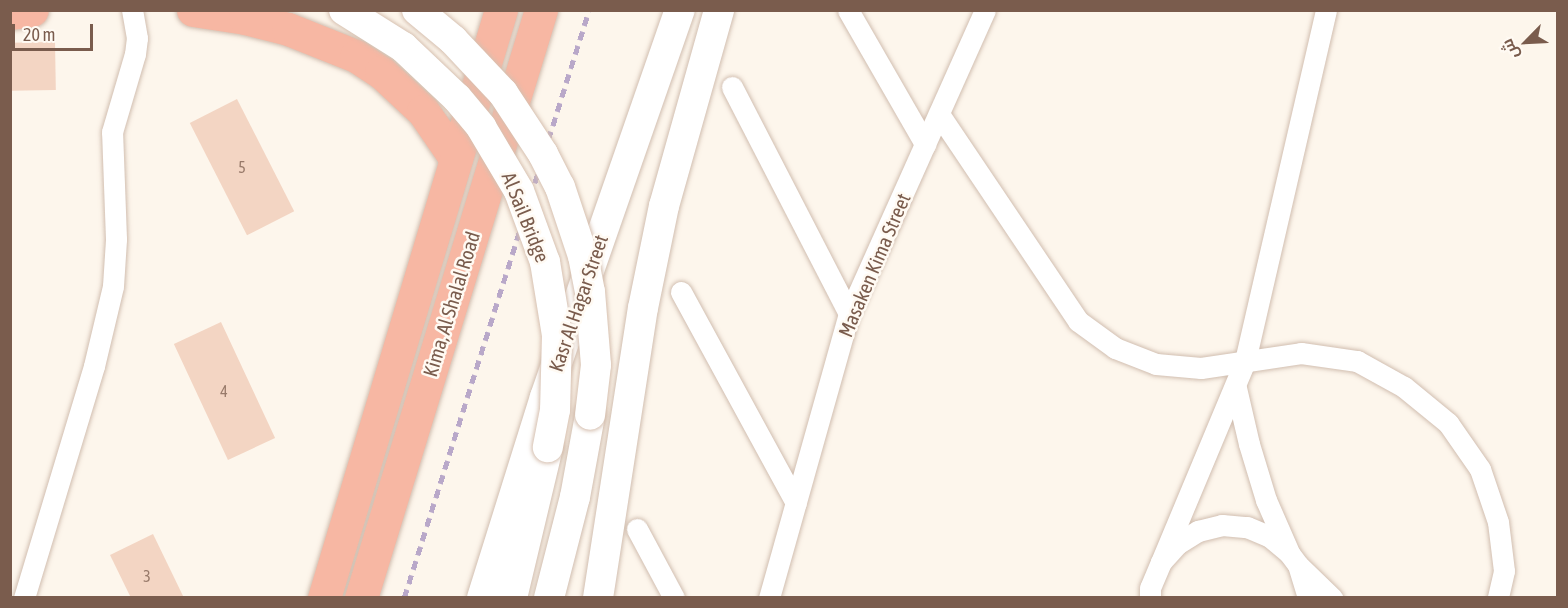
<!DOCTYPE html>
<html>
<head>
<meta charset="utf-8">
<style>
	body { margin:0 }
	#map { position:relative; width:1568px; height:608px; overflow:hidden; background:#fdf6ec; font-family:"Asap Condensed",Cairo,sans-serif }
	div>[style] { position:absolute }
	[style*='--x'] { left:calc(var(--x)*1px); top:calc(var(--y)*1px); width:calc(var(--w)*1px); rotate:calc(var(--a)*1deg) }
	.building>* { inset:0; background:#f3d5c3; transform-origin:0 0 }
	.roads { filter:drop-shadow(0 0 2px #d1beb0) drop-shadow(0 0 2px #d1beb0) }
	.street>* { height:21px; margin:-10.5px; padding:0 10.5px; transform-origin:10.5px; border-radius:10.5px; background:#fff }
	.secondary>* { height:30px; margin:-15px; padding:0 15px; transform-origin:15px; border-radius:15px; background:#fff }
	.highway>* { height:33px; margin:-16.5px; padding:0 16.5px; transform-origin:16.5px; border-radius:16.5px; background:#f7b7a3 }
	.rail>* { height:4.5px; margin-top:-2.25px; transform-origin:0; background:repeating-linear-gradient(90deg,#b9a8c9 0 9px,transparent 0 15px) }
	.bridges { filter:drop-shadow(0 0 2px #d6c0b0) drop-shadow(0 0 2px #d6c0b0) }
	.secondary-bridge>* { height:30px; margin:-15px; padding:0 15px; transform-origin:15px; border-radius:15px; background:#fff }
	span { translate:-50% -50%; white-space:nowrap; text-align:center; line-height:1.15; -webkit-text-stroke:5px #fffaf3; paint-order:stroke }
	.number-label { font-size:16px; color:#987a6a }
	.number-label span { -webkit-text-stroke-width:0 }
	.street-label { font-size:20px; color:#7a5c4d }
	.frame { position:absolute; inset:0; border:12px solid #7a5c4d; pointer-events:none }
	.north { position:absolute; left:1496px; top:12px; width:60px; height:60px; -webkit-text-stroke:4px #fffaf3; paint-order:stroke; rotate:246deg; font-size:16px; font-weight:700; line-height:24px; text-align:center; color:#7a5c4d }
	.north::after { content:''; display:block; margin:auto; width:21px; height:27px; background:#7a5c4d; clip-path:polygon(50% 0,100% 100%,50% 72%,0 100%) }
	.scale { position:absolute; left:12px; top:24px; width:81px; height:27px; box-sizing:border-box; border:3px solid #7a5c4d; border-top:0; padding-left:8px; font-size:18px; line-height:21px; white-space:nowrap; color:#7a5c4d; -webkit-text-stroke:4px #fffaf3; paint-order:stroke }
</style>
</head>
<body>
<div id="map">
	<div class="building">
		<i style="left:55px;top:42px;width:48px;height:45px;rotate:89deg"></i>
		<i style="left:237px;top:99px;width:126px;height:53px;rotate:63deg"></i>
		<i style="left:221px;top:322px;width:128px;height:52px;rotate:65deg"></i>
		<i style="clip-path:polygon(153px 534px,184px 598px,131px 598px,110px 555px)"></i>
	</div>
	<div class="roads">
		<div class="street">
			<i style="--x:848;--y:10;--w:155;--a:60.1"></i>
			<i style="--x:732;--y:87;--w:255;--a:62.7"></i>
			<i style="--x:939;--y:114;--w:249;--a:56.1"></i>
			<i style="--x:1078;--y:321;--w:46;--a:36.1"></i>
			<i style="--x:1115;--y:348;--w:44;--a:21.3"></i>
			<i style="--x:1156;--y:364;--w:45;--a:5.1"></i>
			<i style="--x:1201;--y:368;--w:101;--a:-8.5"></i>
			<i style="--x:1301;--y:353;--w:57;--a:8.1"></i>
			<i style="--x:1357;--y:361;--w:54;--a:29"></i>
			<i style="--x:1404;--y:387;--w:57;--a:39.3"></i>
			<i style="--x:1448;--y:423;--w:56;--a:55.2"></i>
			<i style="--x:1480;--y:469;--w:56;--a:71.2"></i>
			<i style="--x:1498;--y:522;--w:49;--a:83"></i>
			<i style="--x:1504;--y:571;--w:28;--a:103"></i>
			<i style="--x:681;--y:292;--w:240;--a:61.4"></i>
			<i style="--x:1236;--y:388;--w:57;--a:76.9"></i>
			<i style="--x:1249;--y:444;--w:59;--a:73.1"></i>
			<i style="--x:1266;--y:500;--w:55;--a:66.3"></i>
			<i style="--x:637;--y:529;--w:78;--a:61.8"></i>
			<i style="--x:1161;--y:562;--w:218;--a:-67.3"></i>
			<i style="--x:1245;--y:361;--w:360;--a:-77"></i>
			<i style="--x:1300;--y:567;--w:45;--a:44.1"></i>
			<i style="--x:24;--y:598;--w:242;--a:-73.2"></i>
			<i style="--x:94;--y:366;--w:82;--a:-76.6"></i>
			<i style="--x:113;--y:286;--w:47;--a:-86.3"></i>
			<i style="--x:116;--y:239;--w:107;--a:-92.1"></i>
			<i style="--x:112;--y:132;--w:81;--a:-73.6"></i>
			<i style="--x:135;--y:54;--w:16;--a:-83"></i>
			<i style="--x:137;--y:38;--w:28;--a:-100"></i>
			<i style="--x:769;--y:598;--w:295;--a:-74.3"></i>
			<i style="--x:849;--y:314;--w:333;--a:-65.9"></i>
			<i style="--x:1150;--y:598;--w:10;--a:-90"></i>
			<i style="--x:1150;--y:588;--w:28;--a:-67"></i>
			<i style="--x:1161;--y:562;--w:24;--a:-48"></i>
			<i style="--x:1177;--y:544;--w:25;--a:-32"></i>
			<i style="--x:1198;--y:531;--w:25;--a:-14"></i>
			<i style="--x:1222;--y:525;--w:25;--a:5"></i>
			<i style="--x:1247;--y:527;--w:25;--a:23"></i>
			<i style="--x:1270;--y:537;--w:25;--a:40"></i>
			<i style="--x:1289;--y:553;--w:15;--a:53"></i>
			<i style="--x:1298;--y:565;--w:34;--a:73"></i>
		</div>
		<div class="secondary">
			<i style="--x:482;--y:598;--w:211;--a:-72.6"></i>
			<i style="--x:545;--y:397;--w:410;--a:-70.8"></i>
			<i style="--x:512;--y:598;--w:155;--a:-76.6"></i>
			<i style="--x:549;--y:598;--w:104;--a:-75.6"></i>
			<i style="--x:575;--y:497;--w:83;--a:-79.6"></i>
			<i style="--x:598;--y:598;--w:293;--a:-81.2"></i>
			<i style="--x:643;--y:308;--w:104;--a:-78.4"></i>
			<i style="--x:664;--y:206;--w:204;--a:-74.3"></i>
		</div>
		<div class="highway">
			<i style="--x:193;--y:10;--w:53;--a:8.7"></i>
			<i style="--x:245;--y:18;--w:44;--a:14.3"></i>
			<i style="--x:288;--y:29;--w:73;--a:21.7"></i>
			<i style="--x:356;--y:56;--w:30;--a:33"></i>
			<i style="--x:381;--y:72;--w:57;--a:42.9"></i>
			<i style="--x:423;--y:111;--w:58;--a:55.5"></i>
			<i style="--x:10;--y:13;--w:22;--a:-8"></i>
			<i style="--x:324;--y:598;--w:614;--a:-73.25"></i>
			<i style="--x:361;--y:598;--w:615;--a:-72.98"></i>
		</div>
	</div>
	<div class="rail">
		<i style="--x:404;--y:598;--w:616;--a:-72.54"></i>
	</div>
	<div class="bridges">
		<div class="secondary-bridge">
			<i style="--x:344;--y:10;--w:70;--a:32.1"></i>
			<i style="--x:403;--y:47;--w:74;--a:43.4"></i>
			<i style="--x:457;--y:98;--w:38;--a:50"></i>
			<i style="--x:481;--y:127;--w:74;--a:59.3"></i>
			<i style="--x:519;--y:191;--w:76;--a:69.9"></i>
			<i style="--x:545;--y:262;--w:74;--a:80.7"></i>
			<i style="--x:557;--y:335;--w:75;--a:91.5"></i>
			<i style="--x:555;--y:410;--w:38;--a:101"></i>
			<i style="--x:417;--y:10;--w:47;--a:39.8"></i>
			<i style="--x:453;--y:40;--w:73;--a:46.7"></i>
			<i style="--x:503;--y:93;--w:73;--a:56.7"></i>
			<i style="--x:543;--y:154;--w:37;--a:63"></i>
			<i style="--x:560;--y:187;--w:73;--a:71.6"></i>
			<i style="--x:583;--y:256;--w:37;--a:79"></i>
			<i style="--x:590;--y:292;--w:73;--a:85.3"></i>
			<i style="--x:596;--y:365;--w:50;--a:96.8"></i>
		</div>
	</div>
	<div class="number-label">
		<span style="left:242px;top:167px">5</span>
		<span style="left:224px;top:391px">4</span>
		<span style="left:147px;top:576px">3</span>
	</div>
	<div class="street-label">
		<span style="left:526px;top:217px;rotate:68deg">Al Sail Bridge</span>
		<span style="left:874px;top:265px;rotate:-67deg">Masaken Kima Street</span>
		<span style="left:578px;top:303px;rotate:-71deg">Kasr Al Hagar Street</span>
		<span style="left:451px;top:304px;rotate:-73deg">Kima, Al Shalal Road</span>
	</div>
	<div class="frame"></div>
	<div class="north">ش</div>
	<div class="scale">20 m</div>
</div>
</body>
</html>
